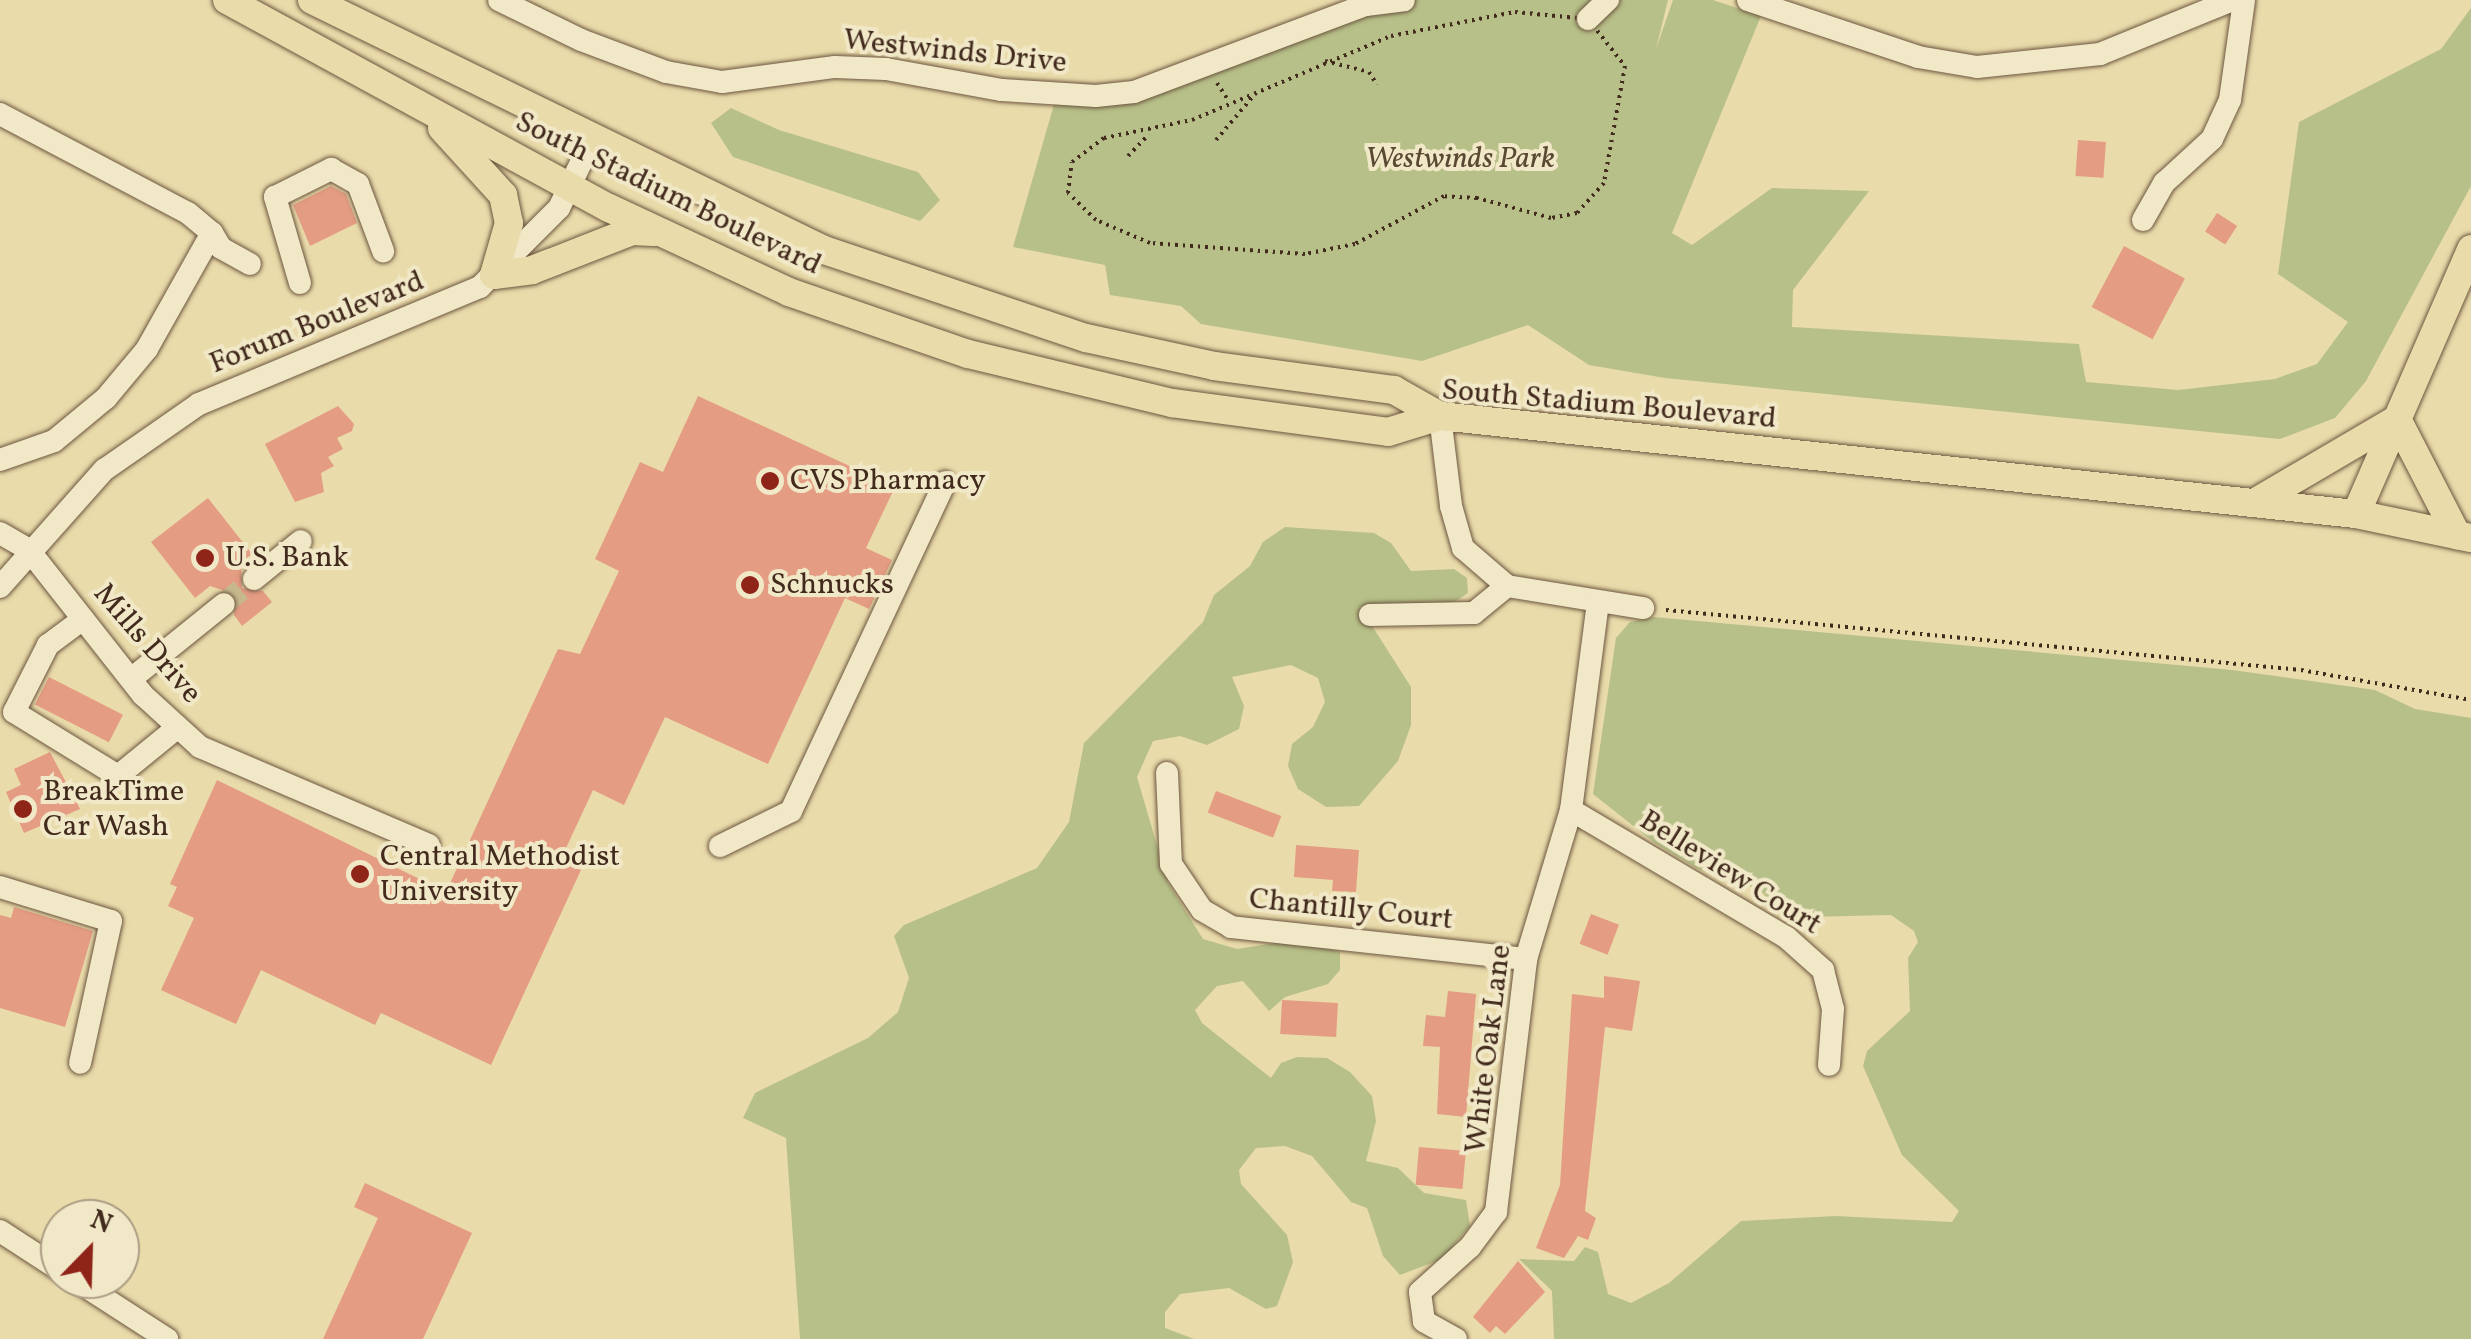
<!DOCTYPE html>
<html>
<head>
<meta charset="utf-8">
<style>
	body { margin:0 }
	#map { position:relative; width:2471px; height:1339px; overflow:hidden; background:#eadbaa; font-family:Vollkorn,serif }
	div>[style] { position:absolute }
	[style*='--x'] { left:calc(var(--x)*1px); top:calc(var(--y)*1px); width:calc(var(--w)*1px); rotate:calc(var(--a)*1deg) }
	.green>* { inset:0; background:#b7c088 }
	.building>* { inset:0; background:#e49c83; transform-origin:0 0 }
	.minor-tunnel>* { height:22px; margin-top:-11px; transform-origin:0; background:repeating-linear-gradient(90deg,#c8b88e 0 22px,transparent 0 33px) }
	.path>* { height:4px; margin-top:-2px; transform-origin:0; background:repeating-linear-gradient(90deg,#422a1d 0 2.5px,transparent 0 7.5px) }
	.roads { filter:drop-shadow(0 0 2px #6c5640) drop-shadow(0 0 2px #6c5640) }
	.minor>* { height:22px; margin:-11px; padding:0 11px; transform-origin:11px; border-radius:11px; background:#f1e8c8 }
	.major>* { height:28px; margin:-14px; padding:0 14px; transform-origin:14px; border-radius:14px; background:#eadbaa }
	.dots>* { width:28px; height:28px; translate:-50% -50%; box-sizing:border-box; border:5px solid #f1e8c8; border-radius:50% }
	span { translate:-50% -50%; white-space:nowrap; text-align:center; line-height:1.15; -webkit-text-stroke:8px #f1e8c8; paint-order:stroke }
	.street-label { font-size:30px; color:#422a1d }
	.park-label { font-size:30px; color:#594832; font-style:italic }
	.poi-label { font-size:30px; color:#422a1d }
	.left { translate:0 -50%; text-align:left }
	.north { position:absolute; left:40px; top:1199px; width:100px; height:100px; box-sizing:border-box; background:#f1e8c8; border:2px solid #ab9c84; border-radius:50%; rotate:23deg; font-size:28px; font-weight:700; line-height:40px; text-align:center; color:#422a1d }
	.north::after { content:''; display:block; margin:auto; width:35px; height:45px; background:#8f2418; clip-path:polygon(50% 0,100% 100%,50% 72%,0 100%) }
</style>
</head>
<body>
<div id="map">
	<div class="green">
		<i style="clip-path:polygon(1404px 0,1668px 0,1656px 49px,1673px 0,1713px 0,1761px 16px,1672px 233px,1692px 245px,1772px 188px,1869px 191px,1793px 290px,1792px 327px,2079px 344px,2086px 382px,2178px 390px,2275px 379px,2317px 364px,2348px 322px,2278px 274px,2299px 122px,2441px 49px,2471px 8px,2471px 186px,2366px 381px,2335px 418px,2280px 439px,1665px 378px,1589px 365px,1528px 325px,1422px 361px,1201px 324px,1181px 306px,1110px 295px,1105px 265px,1013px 247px,1057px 94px,1096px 96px)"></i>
		<i style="clip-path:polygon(731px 108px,779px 130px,918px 172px,940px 200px,920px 221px,733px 157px,711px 123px)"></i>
		<i style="clip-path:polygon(1285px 527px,1374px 533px,1391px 543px,1411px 571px,1454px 569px,1467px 578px,1468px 593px,1453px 603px,1360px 607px,1411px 687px,1411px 725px,1398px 761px,1359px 806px,1326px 807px,1298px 789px,1288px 766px,1292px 744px,1313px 727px,1325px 702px,1318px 678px,1291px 665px,1232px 677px,1244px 706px,1239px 729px,1207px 745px,1180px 736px,1153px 741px,1137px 777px,1168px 883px,1203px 939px,1237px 949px,1302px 939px,1340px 952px,1340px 970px,1328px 984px,1285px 997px,1269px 1011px,1243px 981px,1217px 986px,1195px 1010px,1202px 1023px,1271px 1078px,1281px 1063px,1297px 1057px,1327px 1058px,1350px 1072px,1372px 1096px,1376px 1121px,1366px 1161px,1398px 1168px,1424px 1193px,1466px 1200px,1470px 1226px,1442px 1259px,1400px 1275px,1383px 1256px,1367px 1208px,1351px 1202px,1312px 1156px,1285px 1146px,1256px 1148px,1239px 1170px,1241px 1184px,1287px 1235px,1293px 1262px,1277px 1306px,1266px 1309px,1229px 1288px,1180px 1294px,1165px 1312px,1165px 1328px,1194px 1339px,800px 1339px,786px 1138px,743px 1118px,755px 1093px,868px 1038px,898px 1012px,909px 978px,894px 936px,904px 925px,1037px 868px,1069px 822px,1084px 743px,1203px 622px,1214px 595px,1250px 566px,1263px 542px)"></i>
		<i style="clip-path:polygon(1654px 617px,2232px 670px,2375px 690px,2415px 709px,2471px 718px,2471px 1339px,1554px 1339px,1552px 1291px,1519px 1259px,1574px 1261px,1585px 1247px,1598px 1252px,1608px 1294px,1631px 1303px,1669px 1283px,1741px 1221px,1836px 1216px,1952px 1222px,1959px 1211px,1902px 1155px,1863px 1066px,1867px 1051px,1910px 1011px,1908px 958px,1918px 942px,1914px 931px,1891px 915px,1805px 917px,1777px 909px,1760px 890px,1698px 869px,1656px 844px,1593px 794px,1616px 638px,1630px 622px)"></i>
	</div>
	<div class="building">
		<i style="left:2078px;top:140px;width:28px;height:36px;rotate:4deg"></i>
		<i style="clip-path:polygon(331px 186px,346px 194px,357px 223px,310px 246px,293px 205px)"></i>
		<i style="left:2217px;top:213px;width:24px;height:22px;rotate:33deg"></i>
		<i style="left:2124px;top:246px;width:69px;height:69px;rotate:28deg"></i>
		<i style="clip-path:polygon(698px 396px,895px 487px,866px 548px,892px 560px,869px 609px,845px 598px,768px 764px,665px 717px,624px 805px,593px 790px,560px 861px,581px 870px,491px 1065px,381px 1013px,375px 1025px,261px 970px,236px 1024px,161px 990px,194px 918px,168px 906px,177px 887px,170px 884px,217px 780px,446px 892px,558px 649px,580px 654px,619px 571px,595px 559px,640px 462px,663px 472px)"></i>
		<i style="clip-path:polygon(338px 406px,354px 424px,352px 431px,337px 438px,343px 449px,328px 457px,334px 466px,321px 473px,324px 492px,295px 502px,265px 444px)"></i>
		<i style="clip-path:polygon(208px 498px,252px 554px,241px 562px,242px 588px,263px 591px,272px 602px,242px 626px,234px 615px,235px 594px,210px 586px,195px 598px,151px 542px)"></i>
		<i style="left:49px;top:677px;width:83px;height:31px;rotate:27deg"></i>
		<i style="clip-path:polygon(50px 752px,80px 809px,24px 833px,6px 792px,21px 785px,14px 769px)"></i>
		<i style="left:1216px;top:791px;width:70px;height:23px;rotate:21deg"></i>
		<i style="clip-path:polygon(1296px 845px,1359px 850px,1356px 892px,1332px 891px,1333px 880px,1294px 877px)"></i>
		<i style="clip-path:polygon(14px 907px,93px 931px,65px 1027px,0 1008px,0 915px,11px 918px)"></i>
		<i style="left:1591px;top:914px;width:30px;height:32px;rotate:21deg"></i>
		<i style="clip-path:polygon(1604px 976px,1640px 981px,1632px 1031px,1605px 1027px,1585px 1211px,1596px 1218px,1588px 1240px,1578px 1236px,1564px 1258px,1536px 1248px,1560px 1185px,1572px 994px,1604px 998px)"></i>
		<i style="clip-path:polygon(1448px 991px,1476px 994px,1466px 1117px,1437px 1114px,1440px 1047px,1423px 1046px,1426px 1015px,1445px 1017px)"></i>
		<i style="left:1282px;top:1000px;width:56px;height:34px;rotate:3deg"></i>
		<i style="left:1419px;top:1147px;width:47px;height:38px;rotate:5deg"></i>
		<i style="clip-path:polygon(365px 1183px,472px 1233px,423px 1339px,323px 1339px,378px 1218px,354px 1207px)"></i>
		<i style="clip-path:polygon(1518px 1261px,1545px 1292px,1505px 1334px,1496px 1326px,1490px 1333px,1473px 1317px)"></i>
	</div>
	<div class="minor-tunnel">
		<i style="--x:224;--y:604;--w:39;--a:-40"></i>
	</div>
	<div class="path">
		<i style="--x:1515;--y:12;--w:73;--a:5.5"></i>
		<i style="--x:1588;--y:19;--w:60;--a:51.8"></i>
		<i style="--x:1625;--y:66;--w:119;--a:100.2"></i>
		<i style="--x:1604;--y:183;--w:40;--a:132"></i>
		<i style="--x:1577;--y:213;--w:26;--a:169"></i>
		<i style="--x:1551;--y:218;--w:77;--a:-164.9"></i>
		<i style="--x:1477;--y:198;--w:33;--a:-177"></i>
		<i style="--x:1444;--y:196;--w:101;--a:151.7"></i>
		<i style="--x:1355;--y:244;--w:51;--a:168.7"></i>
		<i style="--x:1305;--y:254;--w:155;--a:-175.9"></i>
		<i style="--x:1150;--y:243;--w:59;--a:-156.9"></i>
		<i style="--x:1096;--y:220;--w:39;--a:-136"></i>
		<i style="--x:1068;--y:193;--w:31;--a:-83"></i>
		<i style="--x:1072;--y:162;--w:40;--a:-37"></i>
		<i style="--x:1104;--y:138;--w:90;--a:-11.6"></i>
		<i style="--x:1192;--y:120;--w:216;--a:-22.9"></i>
		<i style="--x:1391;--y:36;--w:126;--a:-11"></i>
		<i style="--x:1325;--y:61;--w:45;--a:14"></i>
		<i style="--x:1369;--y:72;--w:15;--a:58"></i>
		<i style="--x:1217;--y:83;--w:20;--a:57"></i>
		<i style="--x:1216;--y:140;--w:62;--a:-49.6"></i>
		<i style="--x:1128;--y:156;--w:30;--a:-46"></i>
		<i style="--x:1666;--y:610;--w:638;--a:5.4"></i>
		<i style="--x:2301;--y:670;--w:173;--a:10"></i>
	</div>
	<div class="roads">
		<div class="minor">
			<i style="--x:499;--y:0;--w:91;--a:26"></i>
			<i style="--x:581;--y:40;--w:91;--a:20.6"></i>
			<i style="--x:666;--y:72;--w:57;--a:10.1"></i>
			<i style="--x:722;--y:82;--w:114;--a:-7.6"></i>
			<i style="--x:835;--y:67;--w:51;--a:2.2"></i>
			<i style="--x:886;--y:69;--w:118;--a:10.3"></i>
			<i style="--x:1002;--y:90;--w:94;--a:3.7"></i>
			<i style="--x:1096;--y:96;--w:38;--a:-6"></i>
			<i style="--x:1134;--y:92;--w:248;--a:-20.6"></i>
			<i style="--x:1366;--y:5;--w:38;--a:-7"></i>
			<i style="--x:1748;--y:0;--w:179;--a:18.5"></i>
			<i style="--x:1918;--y:57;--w:60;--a:9.6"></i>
			<i style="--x:1977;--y:67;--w:124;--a:-6"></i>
			<i style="--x:2100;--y:54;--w:143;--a:-22.2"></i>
			<i style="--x:1588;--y:19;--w:28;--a:-44"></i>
			<i style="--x:0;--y:114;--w:212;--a:27.8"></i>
			<i style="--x:188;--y:213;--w:31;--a:40"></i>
			<i style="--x:212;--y:233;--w:133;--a:119.3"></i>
			<i style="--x:147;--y:349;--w:64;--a:129.9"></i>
			<i style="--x:106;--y:398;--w:67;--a:140.4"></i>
			<i style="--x:54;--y:441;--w:57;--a:160.6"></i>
			<i style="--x:2143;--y:220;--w:43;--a:-60.4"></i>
			<i style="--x:2164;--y:183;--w:65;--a:-42.5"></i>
			<i style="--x:2212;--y:139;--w:43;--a:-65.2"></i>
			<i style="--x:2230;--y:100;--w:101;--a:-82"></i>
			<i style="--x:212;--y:233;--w:17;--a:59"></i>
			<i style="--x:221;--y:248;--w:33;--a:29"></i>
			<i style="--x:300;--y:283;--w:90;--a:-106.2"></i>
			<i style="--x:275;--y:197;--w:63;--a:-26.6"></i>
			<i style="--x:331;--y:169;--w:31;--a:29"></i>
			<i style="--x:358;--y:184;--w:72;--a:69.5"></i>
			<i style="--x:1440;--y:416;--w:91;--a:83"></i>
			<i style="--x:1451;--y:506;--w:44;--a:74.1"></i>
			<i style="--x:1463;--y:548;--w:58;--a:40.8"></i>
			<i style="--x:0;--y:533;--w:32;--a:30"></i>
			<i style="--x:28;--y:549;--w:186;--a:51.8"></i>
			<i style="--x:143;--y:695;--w:77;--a:42.4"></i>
			<i style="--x:200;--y:747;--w:249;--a:23.2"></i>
			<i style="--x:254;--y:579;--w:60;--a:-39"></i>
			<i style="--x:0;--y:587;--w:157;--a:-48.4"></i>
			<i style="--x:104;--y:470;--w:116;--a:-34.8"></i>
			<i style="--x:199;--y:404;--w:304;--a:-22.6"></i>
			<i style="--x:480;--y:287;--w:112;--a:-45"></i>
			<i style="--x:559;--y:208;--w:76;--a:-64.1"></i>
			<i style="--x:1370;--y:615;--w:104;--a:-1.1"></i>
			<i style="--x:1474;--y:613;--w:43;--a:-39.3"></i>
			<i style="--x:1507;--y:586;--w:138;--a:9.2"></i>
			<i style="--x:83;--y:619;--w:44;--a:143.4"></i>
			<i style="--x:48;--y:645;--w:75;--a:116.9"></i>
			<i style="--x:14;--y:712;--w:122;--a:31.6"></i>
			<i style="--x:118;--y:776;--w:77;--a:-39.2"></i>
			<i style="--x:131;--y:679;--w:119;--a:-38.9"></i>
			<i style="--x:1167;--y:773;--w:91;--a:87.5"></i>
			<i style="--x:1171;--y:864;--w:55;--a:56"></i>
			<i style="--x:1202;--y:910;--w:34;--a:30"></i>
			<i style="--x:1231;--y:927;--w:297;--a:6.2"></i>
			<i style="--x:1571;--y:810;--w:250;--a:30.6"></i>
			<i style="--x:1786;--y:937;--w:50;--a:41.7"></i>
			<i style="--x:1823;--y:970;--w:40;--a:75.6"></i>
			<i style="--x:1833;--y:1009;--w:56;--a:94.1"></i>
			<i style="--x:720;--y:846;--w:79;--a:-26.2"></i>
			<i style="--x:791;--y:811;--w:363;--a:-64.9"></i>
			<i style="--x:0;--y:887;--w:116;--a:17"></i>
			<i style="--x:111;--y:921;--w:145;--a:102.3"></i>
			<i style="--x:0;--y:1231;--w:72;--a:33"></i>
			<i style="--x:74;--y:1279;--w:111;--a:32.8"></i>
			<i style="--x:1456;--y:1339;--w:37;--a:-151"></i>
			<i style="--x:1424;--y:1321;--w:29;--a:-98"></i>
			<i style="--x:1420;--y:1292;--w:67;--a:-42"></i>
			<i style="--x:1470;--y:1247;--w:44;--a:-53.4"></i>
			<i style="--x:1496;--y:1212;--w:255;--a:-83.2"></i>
			<i style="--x:1526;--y:959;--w:156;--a:-73.2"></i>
			<i style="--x:1571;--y:810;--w:209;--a:-82.6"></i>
		</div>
		<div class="major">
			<i style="--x:227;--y:0;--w:435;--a:28.6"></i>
			<i style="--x:609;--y:208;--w:199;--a:25"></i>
			<i style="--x:789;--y:292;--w:189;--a:19.1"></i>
			<i style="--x:968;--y:354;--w:210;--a:13.5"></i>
			<i style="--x:1172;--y:403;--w:218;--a:7.6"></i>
			<i style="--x:1388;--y:432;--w:54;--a:-17.1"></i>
			<i style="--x:1440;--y:416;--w:921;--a:6.11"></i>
			<i style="--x:2356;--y:514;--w:117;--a:11.8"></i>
			<i style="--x:312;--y:0;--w:570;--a:26.03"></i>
			<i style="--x:824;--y:250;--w:276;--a:18.6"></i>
			<i style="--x:1086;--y:338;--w:131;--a:12.3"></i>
			<i style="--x:1214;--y:366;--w:182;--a:7.6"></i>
			<i style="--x:1394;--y:390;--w:53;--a:29.5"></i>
			<i style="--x:442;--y:128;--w:91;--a:47.7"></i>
			<i style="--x:503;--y:195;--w:29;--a:78"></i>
			<i style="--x:509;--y:223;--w:54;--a:106.1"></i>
			<i style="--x:494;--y:275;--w:38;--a:-7"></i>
			<i style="--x:532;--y:270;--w:107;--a:-21.3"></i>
			<i style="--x:632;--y:231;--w:21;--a:3"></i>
			<i style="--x:2254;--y:503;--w:166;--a:-30.4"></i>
			<i style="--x:2397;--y:419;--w:131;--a:62.7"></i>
			<i style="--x:2356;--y:514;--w:289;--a:-66.5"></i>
		</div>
	</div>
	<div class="dots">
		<i style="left:770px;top:481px;background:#8f2418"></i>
		<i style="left:205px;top:558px;background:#8f2418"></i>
		<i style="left:750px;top:585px;background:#8f2418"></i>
		<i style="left:23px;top:809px;background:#8f2418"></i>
		<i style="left:360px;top:874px;background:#8f2418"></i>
	</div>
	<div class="street-label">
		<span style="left:955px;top:52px;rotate:6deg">Westwinds Drive</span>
		<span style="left:668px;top:194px;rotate:26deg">South Stadium Boulevard</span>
		<span style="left:317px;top:323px;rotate:-22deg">Forum Boulevard</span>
		<span style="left:1609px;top:405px;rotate:5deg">South Stadium Boulevard</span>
		<span style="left:147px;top:644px;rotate:49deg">Mills Drive</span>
		<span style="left:1730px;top:873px;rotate:32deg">Belleview Court</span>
		<span style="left:1351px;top:910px;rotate:6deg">Chantilly Court</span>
		<span style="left:1489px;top:1049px;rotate:-83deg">White Oak Lane</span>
	</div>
	<div class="park-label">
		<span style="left:1460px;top:159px">Westwinds Park</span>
	</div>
	<div class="poi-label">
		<span class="left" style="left:790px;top:481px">CVS Pharmacy</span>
		<span class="left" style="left:225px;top:558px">U.S. Bank</span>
		<span class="left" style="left:770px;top:585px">Schnucks</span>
		<span class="left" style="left:43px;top:809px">BreakTime<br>Car Wash</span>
		<span class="left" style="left:380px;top:874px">Central Methodist<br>University</span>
	</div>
	<div class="north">N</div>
</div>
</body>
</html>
